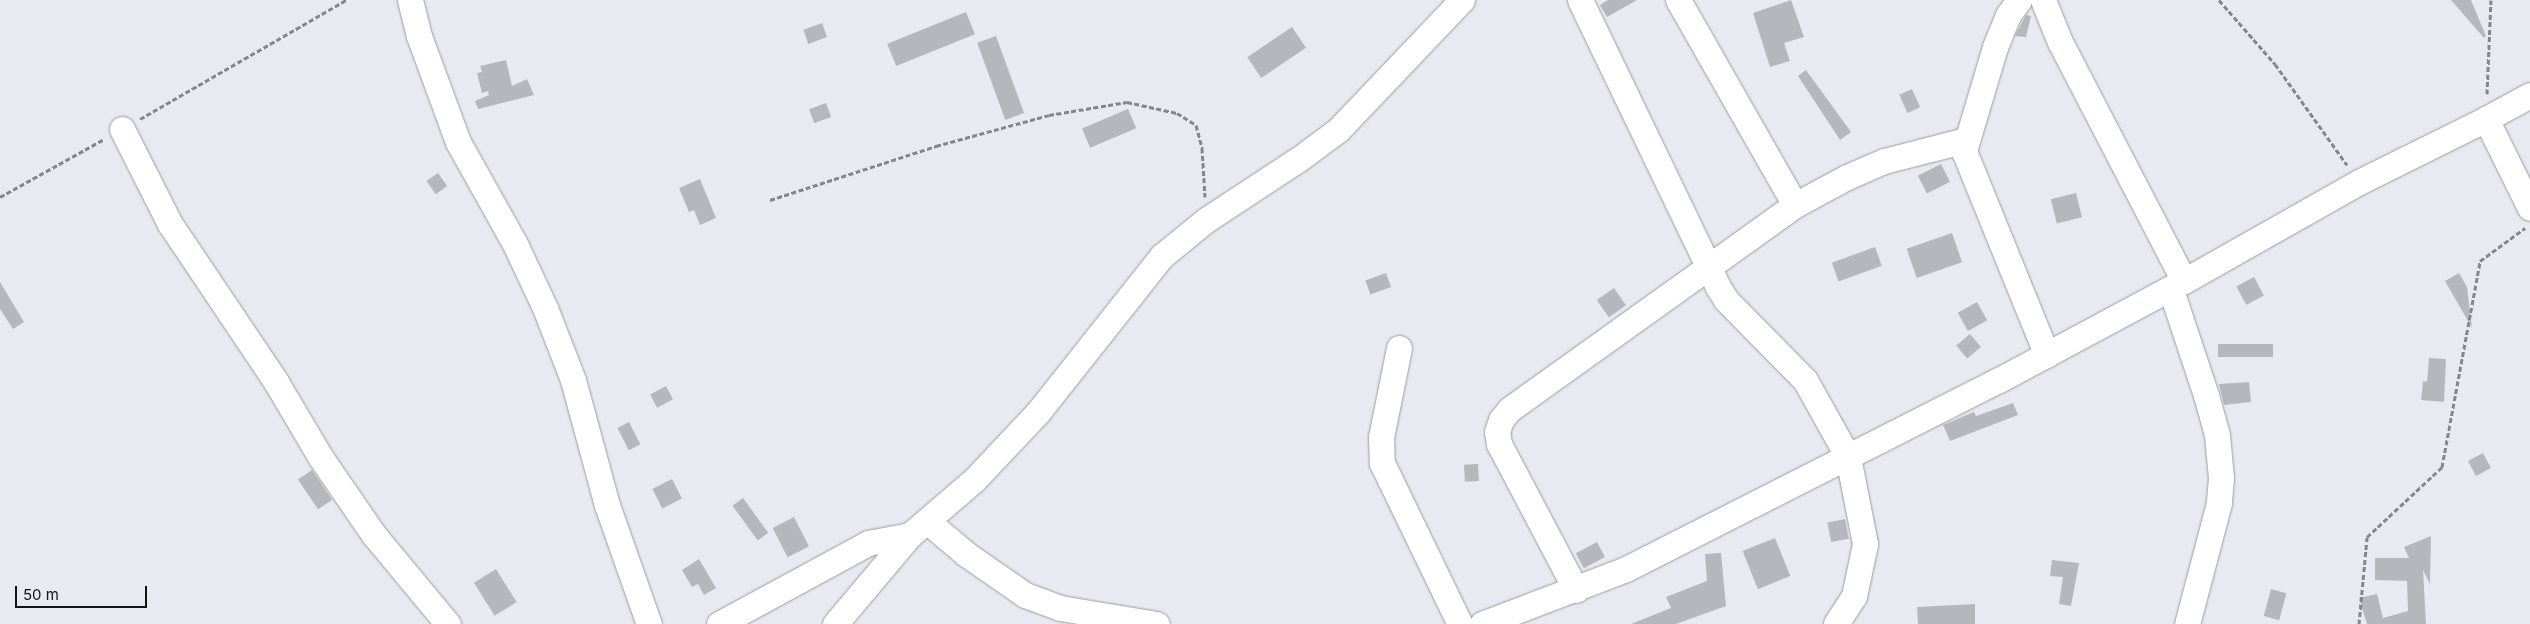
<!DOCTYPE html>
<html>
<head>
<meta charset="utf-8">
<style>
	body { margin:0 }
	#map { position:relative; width:2530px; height:624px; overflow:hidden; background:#e9eaf1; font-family:Inter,sans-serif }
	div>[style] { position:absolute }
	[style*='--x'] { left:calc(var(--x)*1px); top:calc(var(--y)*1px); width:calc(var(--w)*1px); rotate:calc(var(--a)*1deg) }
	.building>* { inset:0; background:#b6b7bd; transform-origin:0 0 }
	.path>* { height:3px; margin-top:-1.5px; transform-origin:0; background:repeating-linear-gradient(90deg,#85868b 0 5px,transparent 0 7.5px) }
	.roads { filter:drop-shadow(0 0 1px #9b9ca2) drop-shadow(0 0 1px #9b9ca2) }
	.minor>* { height:25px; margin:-12.5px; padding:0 12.5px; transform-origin:12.5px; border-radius:12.5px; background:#fff }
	span { translate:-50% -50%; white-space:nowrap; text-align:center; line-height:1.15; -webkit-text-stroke:5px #e9eaf1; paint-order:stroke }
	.scale { position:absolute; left:15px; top:586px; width:132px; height:22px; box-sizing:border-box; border:2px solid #131316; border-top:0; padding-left:6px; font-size:15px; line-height:18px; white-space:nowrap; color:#131316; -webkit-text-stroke:4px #e9eaf1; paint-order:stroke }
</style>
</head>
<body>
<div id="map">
	<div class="building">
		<i style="clip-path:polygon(1608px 0,1637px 0,1607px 17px,1600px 5px)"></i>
		<i style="clip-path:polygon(1791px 0,1804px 37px,1784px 43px,1790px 61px,1770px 67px,1753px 13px)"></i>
		<i style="clip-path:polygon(2451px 0,2471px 0,2486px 36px,2484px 38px)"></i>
		<i style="left:966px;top:12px;width:24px;height:85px;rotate:68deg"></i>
		<i style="clip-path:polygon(2026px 15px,2031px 16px,2026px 37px,2015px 36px)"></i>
		<i style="left:822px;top:23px;width:15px;height:20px;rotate:70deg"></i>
		<i style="left:1292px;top:27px;width:25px;height:54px;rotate:56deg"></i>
		<i style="left:996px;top:36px;width:82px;height:20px;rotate:70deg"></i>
		<i style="clip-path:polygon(506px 60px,512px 86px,527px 79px,534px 95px,478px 109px,475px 101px,489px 95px,488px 91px,482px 93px,477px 73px,482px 72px,480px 66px)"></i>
		<i style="clip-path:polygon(1806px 70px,1851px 132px,1840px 140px,1798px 76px)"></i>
		<i style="left:1912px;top:89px;width:20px;height:14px;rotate:66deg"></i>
		<i style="left:826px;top:103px;width:15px;height:18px;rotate:70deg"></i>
		<i style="left:1128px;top:109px;width:21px;height:50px;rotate:67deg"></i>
		<i style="left:1941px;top:164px;width:20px;height:26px;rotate:63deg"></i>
		<i style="left:438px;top:173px;width:16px;height:14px;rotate:55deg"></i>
		<i style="clip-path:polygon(700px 179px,716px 218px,700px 225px,694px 210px,689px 212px,679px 188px)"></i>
		<i style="left:2076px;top:193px;width:25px;height:26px;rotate:76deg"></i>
		<i style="left:1952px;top:233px;width:31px;height:48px;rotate:71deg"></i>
		<i style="left:1875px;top:247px;width:20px;height:46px;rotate:70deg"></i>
		<i style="left:1386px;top:273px;width:15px;height:22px;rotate:70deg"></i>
		<i style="clip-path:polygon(2459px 273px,2467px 287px,2472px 328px,2445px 281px)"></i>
		<i style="left:2254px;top:277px;width:21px;height:20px;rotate:62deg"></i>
		<i style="clip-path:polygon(0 282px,24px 322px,13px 329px,0 309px)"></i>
		<i style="left:1614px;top:288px;width:21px;height:21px;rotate:55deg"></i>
		<i style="left:1977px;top:302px;width:21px;height:22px;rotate:61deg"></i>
		<i style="left:1970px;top:334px;width:17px;height:18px;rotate:50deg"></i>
		<i style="left:2273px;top:344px;width:13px;height:55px;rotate:90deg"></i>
		<i style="clip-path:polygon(2429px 358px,2446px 359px,2444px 402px,2421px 400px,2423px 381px,2427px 382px)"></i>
		<i style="clip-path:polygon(2249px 382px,2251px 402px,2224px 405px,2219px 384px)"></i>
		<i style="left:666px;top:386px;width:15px;height:18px;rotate:62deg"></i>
		<i style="clip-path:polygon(2013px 403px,2018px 415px,1950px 441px,1943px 425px,1974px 412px,1976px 416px)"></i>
		<i style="left:629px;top:422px;width:25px;height:13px;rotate:63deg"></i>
		<i style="left:2483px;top:453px;width:17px;height:17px;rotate:62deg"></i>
		<i style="left:1478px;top:464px;width:17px;height:14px;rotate:87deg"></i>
		<i style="left:312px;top:470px;width:36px;height:17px;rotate:56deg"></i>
		<i style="left:672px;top:479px;width:22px;height:22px;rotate:63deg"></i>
		<i style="left:743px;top:498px;width:43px;height:13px;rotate:54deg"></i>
		<i style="left:794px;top:517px;width:33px;height:24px;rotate:63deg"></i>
		<i style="left:1845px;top:519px;width:20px;height:18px;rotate:79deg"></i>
		<i style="clip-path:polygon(2431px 536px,2430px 584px,2423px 570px,2426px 624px,2367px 624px,2359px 598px,2377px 594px,2383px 618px,2408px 611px,2407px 581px,2375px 580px,2375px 558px,2409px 558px,2404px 547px)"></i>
		<i style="left:1775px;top:538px;width:41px;height:35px;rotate:68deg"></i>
		<i style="left:1597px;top:542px;width:17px;height:24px;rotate:62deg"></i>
		<i style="clip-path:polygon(1721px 553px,1726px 606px,1676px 624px,1631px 624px,1671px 608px,1666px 597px,1707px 581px,1705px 554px)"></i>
		<i style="clip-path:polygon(699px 559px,716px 588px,704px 595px,698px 584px,692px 587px,682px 570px)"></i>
		<i style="clip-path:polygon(2052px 560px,2079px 563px,2071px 606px,2059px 604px,2063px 577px,2050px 576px)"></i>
		<i style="left:496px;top:569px;width:39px;height:26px;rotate:58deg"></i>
		<i style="left:2271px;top:589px;width:16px;height:28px;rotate:15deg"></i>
		<i style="clip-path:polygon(1975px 604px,1975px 624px,1918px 624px,1917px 607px)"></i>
	</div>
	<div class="path">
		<i style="--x:2219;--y:0;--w:85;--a:48.8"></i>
		<i style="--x:2275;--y:64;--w:124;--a:54.5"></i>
		<i style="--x:2487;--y:94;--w:94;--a:-87.6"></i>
		<i style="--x:140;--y:119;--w:238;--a:-30"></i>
		<i style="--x:0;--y:197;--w:119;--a:-29.1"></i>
		<i style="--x:770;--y:200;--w:175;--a:-18"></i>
		<i style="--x:936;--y:146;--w:117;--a:-15.3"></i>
		<i style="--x:1049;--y:115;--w:79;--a:-9.5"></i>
		<i style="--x:1127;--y:102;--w:51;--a:12.4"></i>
		<i style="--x:1177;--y:113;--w:22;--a:32"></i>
		<i style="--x:1196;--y:125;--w:24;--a:75"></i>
		<i style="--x:1202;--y:148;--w:49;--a:86.5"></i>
		<i style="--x:2359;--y:624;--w:87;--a:-84.7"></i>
		<i style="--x:2367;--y:537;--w:103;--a:-43"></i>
		<i style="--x:2442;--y:467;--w:209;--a:-79.5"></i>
		<i style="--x:2480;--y:261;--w:56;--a:-36.3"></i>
	</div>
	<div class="roads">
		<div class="minor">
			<i style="--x:410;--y:0;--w:37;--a:76"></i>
			<i style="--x:419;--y:36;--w:113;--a:69.8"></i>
			<i style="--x:458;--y:142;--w:117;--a:60.8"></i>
			<i style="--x:515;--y:244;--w:71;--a:64.9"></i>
			<i style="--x:545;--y:308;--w:77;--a:68.7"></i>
			<i style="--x:573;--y:380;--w:130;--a:74.8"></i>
			<i style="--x:607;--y:505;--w:126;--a:70.6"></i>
			<i style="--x:1580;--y:0;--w:318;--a:64.3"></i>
			<i style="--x:1718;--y:287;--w:15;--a:58"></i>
			<i style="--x:1726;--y:300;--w:112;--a:45.4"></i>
			<i style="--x:1805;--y:380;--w:88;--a:60.8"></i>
			<i style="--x:1848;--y:457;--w:89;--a:78.9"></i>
			<i style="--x:1865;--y:544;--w:53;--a:101.9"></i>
			<i style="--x:1854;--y:596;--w:33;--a:123"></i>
			<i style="--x:2019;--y:0;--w:19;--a:126"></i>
			<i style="--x:2008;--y:15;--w:35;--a:112"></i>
			<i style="--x:1995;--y:47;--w:109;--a:106.6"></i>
			<i style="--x:1964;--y:151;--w:220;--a:67.9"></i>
			<i style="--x:2486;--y:119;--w:50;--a:-28.6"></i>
			<i style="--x:122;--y:129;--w:106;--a:63.2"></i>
			<i style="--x:170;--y:224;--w:190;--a:56.1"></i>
			<i style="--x:276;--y:382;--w:88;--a:59.4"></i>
			<i style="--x:321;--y:458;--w:93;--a:55.5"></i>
			<i style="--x:374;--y:535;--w:116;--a:50.3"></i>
			<i style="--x:1795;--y:205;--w:59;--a:-28.3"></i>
			<i style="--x:1847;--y:177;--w:40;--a:-23.4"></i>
			<i style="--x:1884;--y:161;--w:85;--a:-14.4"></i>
			<i style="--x:2184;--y:281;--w:201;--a:-29.5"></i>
			<i style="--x:2359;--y:182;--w:142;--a:-26.4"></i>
			<i style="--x:2486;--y:119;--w:99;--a:63.7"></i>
			<i style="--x:2171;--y:290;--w:111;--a:71.6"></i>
			<i style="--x:2206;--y:395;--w:41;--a:74.6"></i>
			<i style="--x:2217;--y:435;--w:43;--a:84.7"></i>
			<i style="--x:2221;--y:478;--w:25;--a:95"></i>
			<i style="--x:2219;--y:503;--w:125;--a:104.8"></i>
			<i style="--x:1399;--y:348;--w:91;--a:101.4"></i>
			<i style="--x:1381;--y:437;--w:26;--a:88"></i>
			<i style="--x:1382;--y:463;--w:179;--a:64.2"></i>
			<i style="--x:927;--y:521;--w:51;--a:40.2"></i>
			<i style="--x:966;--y:554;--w:72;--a:34.8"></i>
			<i style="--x:1025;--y:595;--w:37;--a:20"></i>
			<i style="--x:1060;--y:608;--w:98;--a:9.4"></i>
			<i style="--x:1576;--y:590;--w:165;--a:-117.8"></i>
			<i style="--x:1499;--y:444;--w:12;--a:-99"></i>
			<i style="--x:1497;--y:432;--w:13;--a:-72"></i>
			<i style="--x:1501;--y:420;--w:14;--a:-51"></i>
			<i style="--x:1510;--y:409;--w:350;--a:-35.6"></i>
			<i style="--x:1795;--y:205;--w:236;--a:-119.7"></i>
			<i style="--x:719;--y:624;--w:170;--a:-28.5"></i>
			<i style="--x:868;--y:543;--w:43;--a:-10.8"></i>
			<i style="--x:835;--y:624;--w:116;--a:-49.9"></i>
			<i style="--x:910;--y:535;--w:86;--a:-40.7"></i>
			<i style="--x:975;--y:479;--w:93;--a:-46.7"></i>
			<i style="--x:1039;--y:411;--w:198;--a:-51.6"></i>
			<i style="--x:1162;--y:256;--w:57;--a:-39.3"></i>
			<i style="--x:1206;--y:220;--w:111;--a:-33.3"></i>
			<i style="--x:1299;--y:159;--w:49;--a:-36.6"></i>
			<i style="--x:1338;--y:130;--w:180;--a:-46.4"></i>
			<i style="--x:1482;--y:624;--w:154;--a:-20.9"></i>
			<i style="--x:1626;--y:569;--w:418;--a:-26.9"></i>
			<i style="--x:1999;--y:380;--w:210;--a:-28.2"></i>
			<i style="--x:2184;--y:281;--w:269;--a:-117.4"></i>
			<i style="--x:2060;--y:42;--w:45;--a:-112"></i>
		</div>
	</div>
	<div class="scale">50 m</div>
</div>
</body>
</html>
